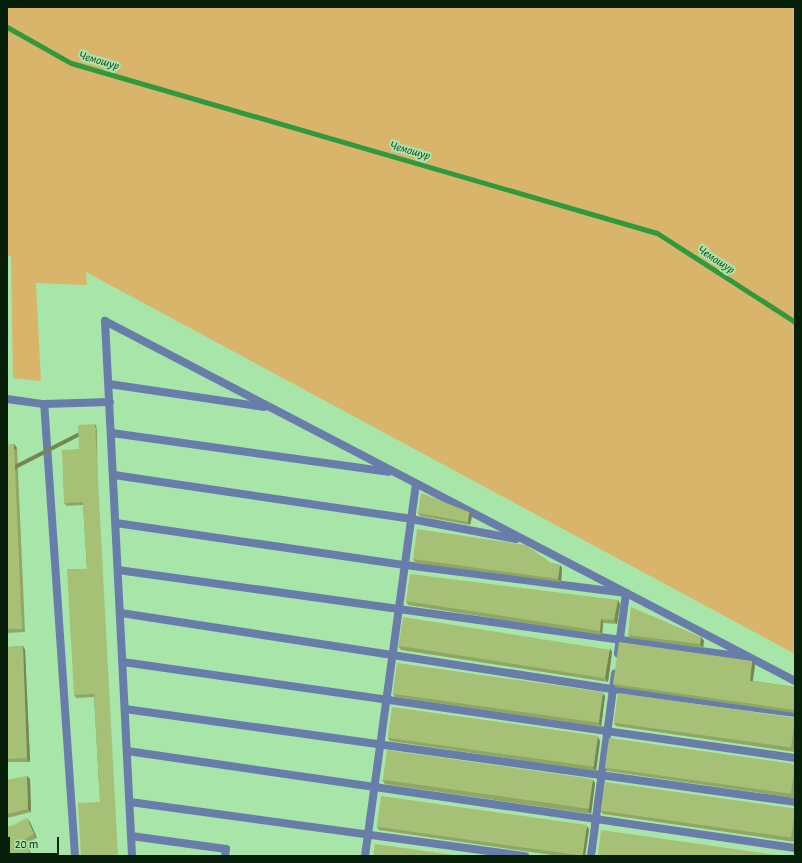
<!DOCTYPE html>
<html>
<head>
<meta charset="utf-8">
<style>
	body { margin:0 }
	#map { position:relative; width:802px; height:863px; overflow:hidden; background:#a8e5a9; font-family:"Alegreya Sans",sans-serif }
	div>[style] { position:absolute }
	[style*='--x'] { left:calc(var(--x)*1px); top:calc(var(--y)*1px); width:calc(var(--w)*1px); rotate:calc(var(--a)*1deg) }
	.green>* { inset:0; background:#d8b56a }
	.stream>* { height:5px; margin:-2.5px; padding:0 2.5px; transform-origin:2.5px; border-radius:2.5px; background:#30993c }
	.lane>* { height:8px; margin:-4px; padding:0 4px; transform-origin:4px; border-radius:4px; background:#687da9 }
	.street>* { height:8px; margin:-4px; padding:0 4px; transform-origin:4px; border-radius:4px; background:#687da9 }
	.wall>* { inset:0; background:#8fa665 }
	.shaded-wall>* { inset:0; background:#748753; transform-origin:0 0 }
	.building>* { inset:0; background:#a6c176; transform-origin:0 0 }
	span { translate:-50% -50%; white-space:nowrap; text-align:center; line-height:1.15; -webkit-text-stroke:4px #a8e5a9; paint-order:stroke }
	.water-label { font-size:12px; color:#153d19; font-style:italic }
	.frame { position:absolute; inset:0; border:8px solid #071f09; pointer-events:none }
	.scale { position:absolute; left:8px; top:837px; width:51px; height:18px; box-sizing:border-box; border:2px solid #071f09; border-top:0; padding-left:5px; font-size:12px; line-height:14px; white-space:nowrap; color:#071f09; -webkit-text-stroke:3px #a8e5a9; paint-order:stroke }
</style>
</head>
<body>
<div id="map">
	<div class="green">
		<i style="clip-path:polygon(7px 7px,795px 7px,795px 654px,86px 272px,87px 285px,36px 283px,41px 381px,13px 378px,11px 257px,7px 255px)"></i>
	</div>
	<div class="stream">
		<i style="--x:7;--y:27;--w:73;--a:29.4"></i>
		<i style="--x:71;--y:63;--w:610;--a:16.18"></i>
		<i style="--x:657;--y:233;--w:164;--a:32.8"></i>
	</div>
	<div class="lane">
		<i style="--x:105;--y:321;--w:778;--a:27.55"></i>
		<i style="--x:105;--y:321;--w:536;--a:87.11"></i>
		<i style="--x:109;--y:384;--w:157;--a:8.4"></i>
		<i style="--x:112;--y:433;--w:279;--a:8"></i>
		<i style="--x:114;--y:475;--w:300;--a:8.4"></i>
		<i style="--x:411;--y:519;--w:107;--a:10.8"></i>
		<i style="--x:116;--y:523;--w:292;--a:8.3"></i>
		<i style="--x:405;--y:565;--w:223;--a:7.2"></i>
		<i style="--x:626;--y:593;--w:61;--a:97.6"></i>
		<i style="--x:118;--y:570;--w:632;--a:7.91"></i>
		<i style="--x:121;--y:613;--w:498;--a:8.8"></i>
		<i style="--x:613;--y:689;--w:184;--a:7.5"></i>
		<i style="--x:123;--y:662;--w:679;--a:8.13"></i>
		<i style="--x:125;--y:709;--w:676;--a:7.9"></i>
		<i style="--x:127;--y:751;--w:675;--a:8.26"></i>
		<i style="--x:130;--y:802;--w:399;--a:7.8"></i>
		<i style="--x:131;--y:836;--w:96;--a:7.8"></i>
		<i style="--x:226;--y:849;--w:7;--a:98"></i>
		<i style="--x:75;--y:856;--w:453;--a:-93.9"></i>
		<i style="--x:44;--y:404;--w:66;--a:-1.7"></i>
		<i style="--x:365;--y:856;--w:375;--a:-82.2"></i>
		<i style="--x:591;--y:856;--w:184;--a:-82.5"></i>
	</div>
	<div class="street">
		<i style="--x:7;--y:399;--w:37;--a:8"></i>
	</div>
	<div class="wall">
		<i style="clip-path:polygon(97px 428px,100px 802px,94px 697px,76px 698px,74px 695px,87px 569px,83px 505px,67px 506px,64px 503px,79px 449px)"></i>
		<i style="clip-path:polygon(14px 444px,17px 448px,25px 632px,7px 633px,7px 445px)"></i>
		<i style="clip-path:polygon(469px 512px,472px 516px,470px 525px,420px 516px,418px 513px)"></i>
		<i style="clip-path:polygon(413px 559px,551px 563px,560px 565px,562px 568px,561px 582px,415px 563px)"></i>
		<i style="clip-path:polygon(618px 600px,620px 604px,617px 624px,603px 623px,602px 635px,408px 605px,406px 601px)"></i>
		<i style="clip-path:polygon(628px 635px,701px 637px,704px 641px,703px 648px,630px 638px)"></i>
		<i style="clip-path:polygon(23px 646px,25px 650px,30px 762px,8px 762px,7px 761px,7px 647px)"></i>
		<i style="clip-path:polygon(398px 646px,612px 652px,608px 682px,401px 650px)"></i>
		<i style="clip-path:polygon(755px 665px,753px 681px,795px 687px,795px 713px,616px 687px,613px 684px)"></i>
		<i style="clip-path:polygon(393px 694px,605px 696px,601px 727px,395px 697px)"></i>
		<i style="clip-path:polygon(795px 719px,795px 752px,616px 726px,614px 723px)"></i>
		<i style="clip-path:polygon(598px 737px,600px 741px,596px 771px,390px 741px,388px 738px)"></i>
		<i style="clip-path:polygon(795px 765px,795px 798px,607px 771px,605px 768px)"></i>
		<i style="clip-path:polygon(30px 779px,31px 812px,7px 818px,7px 780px)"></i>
		<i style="clip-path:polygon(382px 780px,593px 780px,595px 783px,591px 814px,385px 784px)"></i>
		<i style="clip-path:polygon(795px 809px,795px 842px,603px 814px,601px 811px)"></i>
		<i style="clip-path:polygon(30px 822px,37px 838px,26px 843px,32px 856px,7px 856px,11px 826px)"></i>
		<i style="clip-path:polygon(377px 827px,589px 829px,585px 856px,559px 856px,379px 830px)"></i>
	</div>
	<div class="shaded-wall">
		<i style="left:95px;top:424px;width:4px;height:433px;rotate:63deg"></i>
		<i style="left:14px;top:444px;width:5px;height:185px;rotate:53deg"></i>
		<i style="clip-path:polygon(469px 512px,472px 516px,470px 525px,468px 522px)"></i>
		<i style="clip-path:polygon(560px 565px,562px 568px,561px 582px,558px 579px)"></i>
		<i style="clip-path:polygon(618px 600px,620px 604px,617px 624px,614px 620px)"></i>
		<i style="clip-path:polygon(601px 619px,603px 623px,602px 635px,600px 631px)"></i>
		<i style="clip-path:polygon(701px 637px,704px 641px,703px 648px,700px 644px)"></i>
		<i style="clip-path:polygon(23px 646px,25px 650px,30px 762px,27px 758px)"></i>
		<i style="clip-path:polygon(610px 648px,612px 652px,608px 682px,605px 678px)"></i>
		<i style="clip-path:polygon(752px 661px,755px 665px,752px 684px,750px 681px)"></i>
		<i style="clip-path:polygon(603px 693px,605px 696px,601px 727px,599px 723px)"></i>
		<i style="clip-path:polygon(598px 737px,600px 741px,596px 771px,593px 768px)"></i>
		<i style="clip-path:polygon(27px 776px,30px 779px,31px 812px,28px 809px)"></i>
		<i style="clip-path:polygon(593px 780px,595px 783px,591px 814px,588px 810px)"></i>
		<i style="clip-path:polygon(27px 818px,30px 822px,37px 838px,34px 834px)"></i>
		<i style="clip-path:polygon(587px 826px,589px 829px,585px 856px,582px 856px)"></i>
		<i style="clip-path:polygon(24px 840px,26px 843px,32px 856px,31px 856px)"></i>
	</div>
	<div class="building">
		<i style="clip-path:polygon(95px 424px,118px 856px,81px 856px,78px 803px,100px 802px,94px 694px,74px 695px,67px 569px,87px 569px,83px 502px,64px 503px,62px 450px,79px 449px,78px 425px)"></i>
		<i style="clip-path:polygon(14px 444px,22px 629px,7px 629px,7px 445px)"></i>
		<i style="clip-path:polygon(421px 493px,469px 512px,468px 522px,418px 513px)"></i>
		<i style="clip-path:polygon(417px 529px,526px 545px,551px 563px,560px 565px,558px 579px,413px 559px)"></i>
		<i style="clip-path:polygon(410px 574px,618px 600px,614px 620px,601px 619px,600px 631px,406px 601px)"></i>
		<i style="clip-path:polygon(631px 607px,701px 637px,700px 644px,628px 635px)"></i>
		<i style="left:403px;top:617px;width:209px;height:29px;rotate:9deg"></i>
		<i style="clip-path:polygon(619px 642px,752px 661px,750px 681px,795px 687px,795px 710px,613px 684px)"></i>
		<i style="clip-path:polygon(23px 646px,27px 758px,7px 759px,7px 647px)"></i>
		<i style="left:397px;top:663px;width:208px;height:31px;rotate:8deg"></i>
		<i style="left:618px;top:693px;width:179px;height:30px;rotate:8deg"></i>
		<i style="left:392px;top:707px;width:208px;height:31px;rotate:8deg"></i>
		<i style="left:609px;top:738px;width:188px;height:30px;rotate:8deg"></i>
		<i style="left:387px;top:750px;width:208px;height:30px;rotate:8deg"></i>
		<i style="clip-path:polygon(27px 776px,28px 809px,7px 814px,7px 780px)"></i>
		<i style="left:605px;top:782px;width:192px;height:29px;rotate:8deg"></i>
		<i style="left:381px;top:796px;width:208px;height:31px;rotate:8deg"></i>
		<i style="clip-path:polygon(27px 818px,34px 834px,24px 840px,31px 856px,7px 856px,7px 826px,11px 826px)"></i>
		<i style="clip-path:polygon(601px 830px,783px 856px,598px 856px)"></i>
		<i style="clip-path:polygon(375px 844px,461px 856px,373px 856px)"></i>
	</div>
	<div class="water-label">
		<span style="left:99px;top:61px;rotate:16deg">Чемошур</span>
		<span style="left:410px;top:151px;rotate:16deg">Чемошур</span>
		<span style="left:716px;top:260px;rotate:33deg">Чемошур</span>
	</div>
	<div class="frame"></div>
	<div class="scale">20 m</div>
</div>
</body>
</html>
